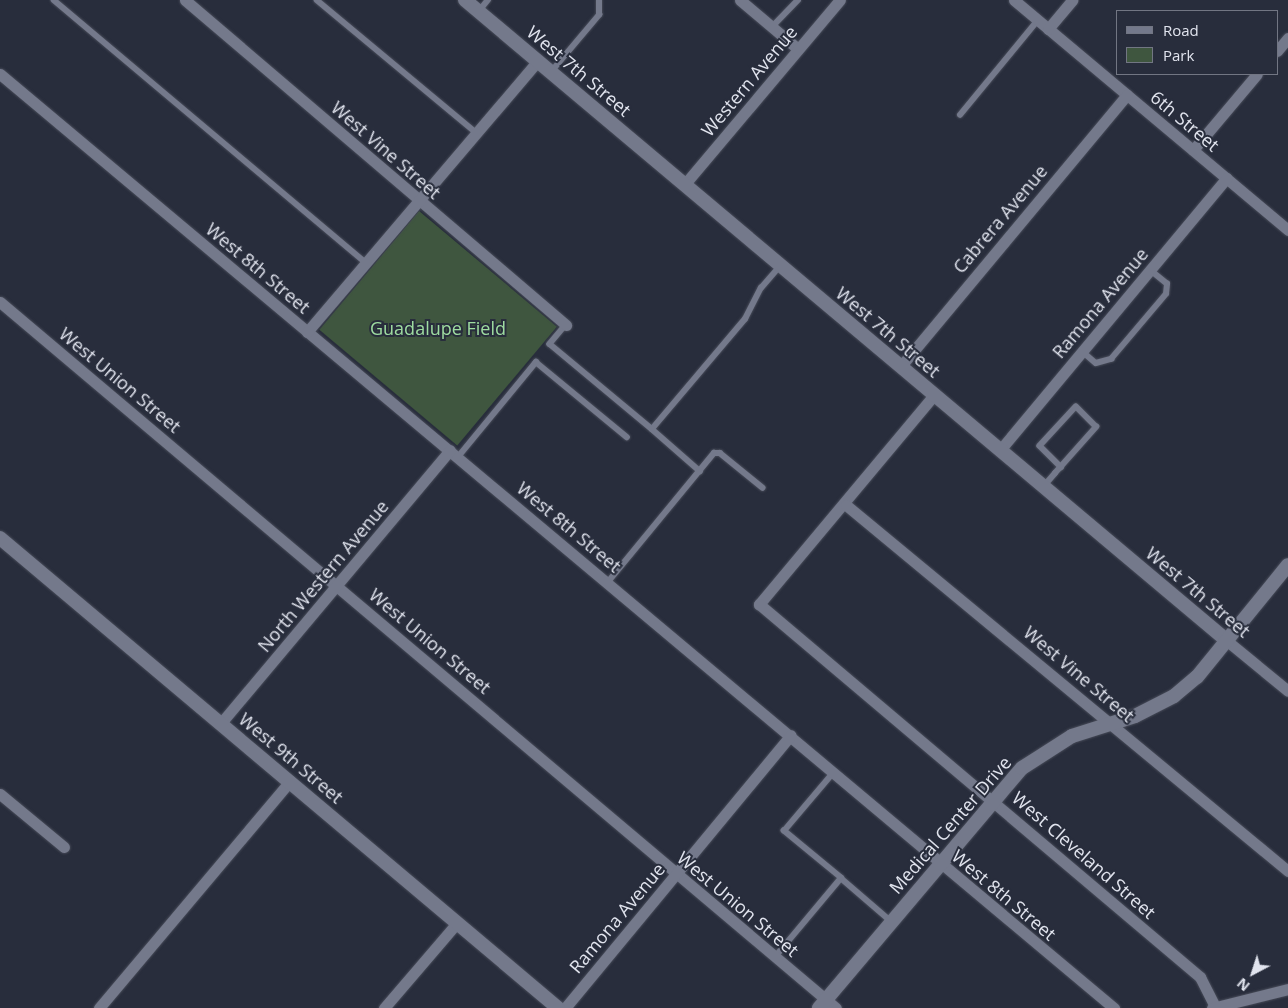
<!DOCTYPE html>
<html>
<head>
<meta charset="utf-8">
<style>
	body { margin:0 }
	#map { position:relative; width:1288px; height:1008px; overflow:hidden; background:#282d3c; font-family:"Open Sans",sans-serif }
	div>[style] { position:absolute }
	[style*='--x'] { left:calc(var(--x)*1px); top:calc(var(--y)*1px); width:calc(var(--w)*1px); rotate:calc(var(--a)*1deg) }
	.green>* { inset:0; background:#3f563f; transform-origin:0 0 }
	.roads { filter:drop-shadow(0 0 1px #474b58) drop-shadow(0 0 1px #474b58) }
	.service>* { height:5.5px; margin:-2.75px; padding:0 2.75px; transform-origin:2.75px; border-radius:2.75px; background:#74798b }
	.minor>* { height:11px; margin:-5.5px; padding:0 5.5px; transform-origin:5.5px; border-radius:5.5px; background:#74798b }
	.tertiary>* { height:14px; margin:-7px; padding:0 7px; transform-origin:7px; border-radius:7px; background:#74798b }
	span { translate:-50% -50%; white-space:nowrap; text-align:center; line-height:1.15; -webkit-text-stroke:4px #282d3c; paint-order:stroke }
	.street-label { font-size:18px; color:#e1e4ee }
	.park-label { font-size:18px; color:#9fdda1 }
	.legend { position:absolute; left:1116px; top:10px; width:162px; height:65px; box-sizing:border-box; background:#282d3c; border:1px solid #727683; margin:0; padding:6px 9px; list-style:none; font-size:15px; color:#e1e4ee }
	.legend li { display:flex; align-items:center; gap:10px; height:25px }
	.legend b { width:25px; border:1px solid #727683 }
	.north { position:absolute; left:1228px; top:948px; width:50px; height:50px; -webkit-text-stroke:4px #282d3c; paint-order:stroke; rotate:220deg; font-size:14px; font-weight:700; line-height:20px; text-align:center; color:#e1e4ee }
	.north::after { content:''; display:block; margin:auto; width:18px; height:22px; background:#e1e4ee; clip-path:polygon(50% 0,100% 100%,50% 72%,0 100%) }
</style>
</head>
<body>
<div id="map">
	<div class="green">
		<i style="left:419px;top:211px;width:180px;height:155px;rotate:40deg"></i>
	</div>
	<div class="roads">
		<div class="service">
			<i style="--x:54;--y:0;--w:409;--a:40.1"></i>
			<i style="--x:317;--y:0;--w:209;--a:39.8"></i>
			<i style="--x:479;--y:11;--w:14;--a:-51"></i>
			<i style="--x:772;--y:27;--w:37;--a:-46"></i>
			<i style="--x:551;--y:72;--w:75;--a:-49.9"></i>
			<i style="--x:599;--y:15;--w:15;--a:-90"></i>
			<i style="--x:960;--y:115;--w:123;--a:-50.6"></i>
			<i style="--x:566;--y:325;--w:25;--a:130"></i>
			<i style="--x:550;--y:344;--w:133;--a:39.8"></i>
			<i style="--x:652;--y:429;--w:144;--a:-49.8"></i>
			<i style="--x:745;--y:319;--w:35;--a:-63"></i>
			<i style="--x:761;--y:288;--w:29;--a:-49"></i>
			<i style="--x:1082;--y:351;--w:18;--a:41"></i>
			<i style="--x:1096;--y:363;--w:16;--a:-15"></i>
			<i style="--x:1111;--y:359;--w:85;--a:-49.8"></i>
			<i style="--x:1166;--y:294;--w:10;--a:-84"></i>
			<i style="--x:1167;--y:284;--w:22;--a:-141"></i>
			<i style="--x:652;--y:429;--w:64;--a:41.2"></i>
			<i style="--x:458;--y:457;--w:123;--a:-50.6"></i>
			<i style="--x:536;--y:362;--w:118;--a:39.5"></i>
			<i style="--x:1043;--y:487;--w:18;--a:-49"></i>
			<i style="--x:1055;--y:473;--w:62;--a:-48.3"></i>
			<i style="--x:1096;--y:427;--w:28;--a:-135"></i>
			<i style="--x:1076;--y:407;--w:53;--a:132.7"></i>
			<i style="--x:1040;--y:446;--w:30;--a:45"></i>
			<i style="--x:608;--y:582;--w:167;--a:-50.6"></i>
			<i style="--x:714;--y:453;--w:6;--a:0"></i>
			<i style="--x:720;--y:453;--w:55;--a:39.1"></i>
			<i style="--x:841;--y:878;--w:67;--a:40.8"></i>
			<i style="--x:775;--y:957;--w:103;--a:-50.1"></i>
			<i style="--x:841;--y:878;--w:74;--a:-140.5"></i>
			<i style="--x:784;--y:831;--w:76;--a:-49.8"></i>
		</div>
		<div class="minor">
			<i style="--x:185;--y:0;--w:501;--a:40.46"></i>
			<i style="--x:740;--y:0;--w:76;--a:40.2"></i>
			<i style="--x:1014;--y:0;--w:358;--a:40"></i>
			<i style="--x:1048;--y:29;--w:38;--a:-50"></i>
			<i style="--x:1277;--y:51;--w:17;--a:-50"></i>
			<i style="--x:0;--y:74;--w:1454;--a:39.98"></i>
			<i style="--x:1193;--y:150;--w:99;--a:-49.9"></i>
			<i style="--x:684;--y:185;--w:242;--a:-49.9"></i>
			<i style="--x:0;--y:302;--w:1094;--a:40.18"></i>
			<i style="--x:307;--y:332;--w:356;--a:-49.6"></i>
			<i style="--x:901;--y:366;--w:353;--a:-50.2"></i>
			<i style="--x:934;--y:395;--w:273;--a:129.9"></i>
			<i style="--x:759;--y:604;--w:578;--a:40.22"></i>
			<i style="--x:1200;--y:977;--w:33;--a:63"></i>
			<i style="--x:1000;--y:450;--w:354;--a:-50.2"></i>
			<i style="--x:846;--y:505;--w:574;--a:39.63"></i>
			<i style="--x:1226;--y:640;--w:80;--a:39.4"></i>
			<i style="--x:221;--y:723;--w:356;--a:-50"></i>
			<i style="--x:0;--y:794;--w:83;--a:39.6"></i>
			<i style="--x:99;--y:1008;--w:297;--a:-49.9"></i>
			<i style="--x:384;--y:1008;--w:111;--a:-49.4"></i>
			<i style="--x:565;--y:1008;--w:354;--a:-50.4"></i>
			<i style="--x:1212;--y:1008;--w:78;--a:-14"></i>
		</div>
		<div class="tertiary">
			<i style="--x:465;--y:0;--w:994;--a:40.06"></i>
			<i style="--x:0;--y:538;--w:730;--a:40.11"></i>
			<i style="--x:819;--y:1008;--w:314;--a:-49.8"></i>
			<i style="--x:1022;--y:768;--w:59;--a:-32.6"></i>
			<i style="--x:1072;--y:736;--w:66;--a:-17.6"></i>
			<i style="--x:1135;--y:716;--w:44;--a:-27.1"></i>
			<i style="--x:1174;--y:696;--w:30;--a:-40"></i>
			<i style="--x:1197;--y:677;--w:144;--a:-50.9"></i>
		</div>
	</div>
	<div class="street-label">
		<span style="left:579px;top:71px;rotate:40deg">West 7th Street</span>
		<span style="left:749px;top:81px;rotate:-50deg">Western Avenue</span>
		<span style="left:1185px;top:121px;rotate:40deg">6th Street</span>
		<span style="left:386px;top:150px;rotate:41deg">West Vine Street</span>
		<span style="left:1000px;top:219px;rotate:-50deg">Cabrera Avenue</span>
		<span style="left:258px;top:268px;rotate:40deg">West 8th Street</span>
		<span style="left:1100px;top:303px;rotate:-50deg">Ramona Avenue</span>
		<span style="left:888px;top:332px;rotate:40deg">West 7th Street</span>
		<span style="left:120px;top:380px;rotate:40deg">West Union Street</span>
		<span style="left:569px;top:527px;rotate:40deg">West 8th Street</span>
		<span style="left:323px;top:576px;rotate:-50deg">North Western Avenue</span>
		<span style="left:1198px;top:592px;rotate:40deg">West 7th Street</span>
		<span style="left:430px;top:641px;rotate:40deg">West Union Street</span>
		<span style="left:1079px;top:674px;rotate:40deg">West Vine Street</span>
		<span style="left:291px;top:758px;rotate:40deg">West 9th Street</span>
		<span style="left:950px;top:825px;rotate:-49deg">Medical Center Drive</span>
		<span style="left:1084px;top:855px;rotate:41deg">West Cleveland Street</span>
		<span style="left:1004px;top:895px;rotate:40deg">West 8th Street</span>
		<span style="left:738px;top:904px;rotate:40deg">West Union Street</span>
		<span style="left:617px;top:918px;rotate:-50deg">Ramona Avenue</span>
	</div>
	<div class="park-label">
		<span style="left:438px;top:328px">Guadalupe Field</span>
	</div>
	<ul class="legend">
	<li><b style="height:6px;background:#74798b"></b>Road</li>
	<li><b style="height:14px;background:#3f563f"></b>Park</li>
	</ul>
	<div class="north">N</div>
</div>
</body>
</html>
